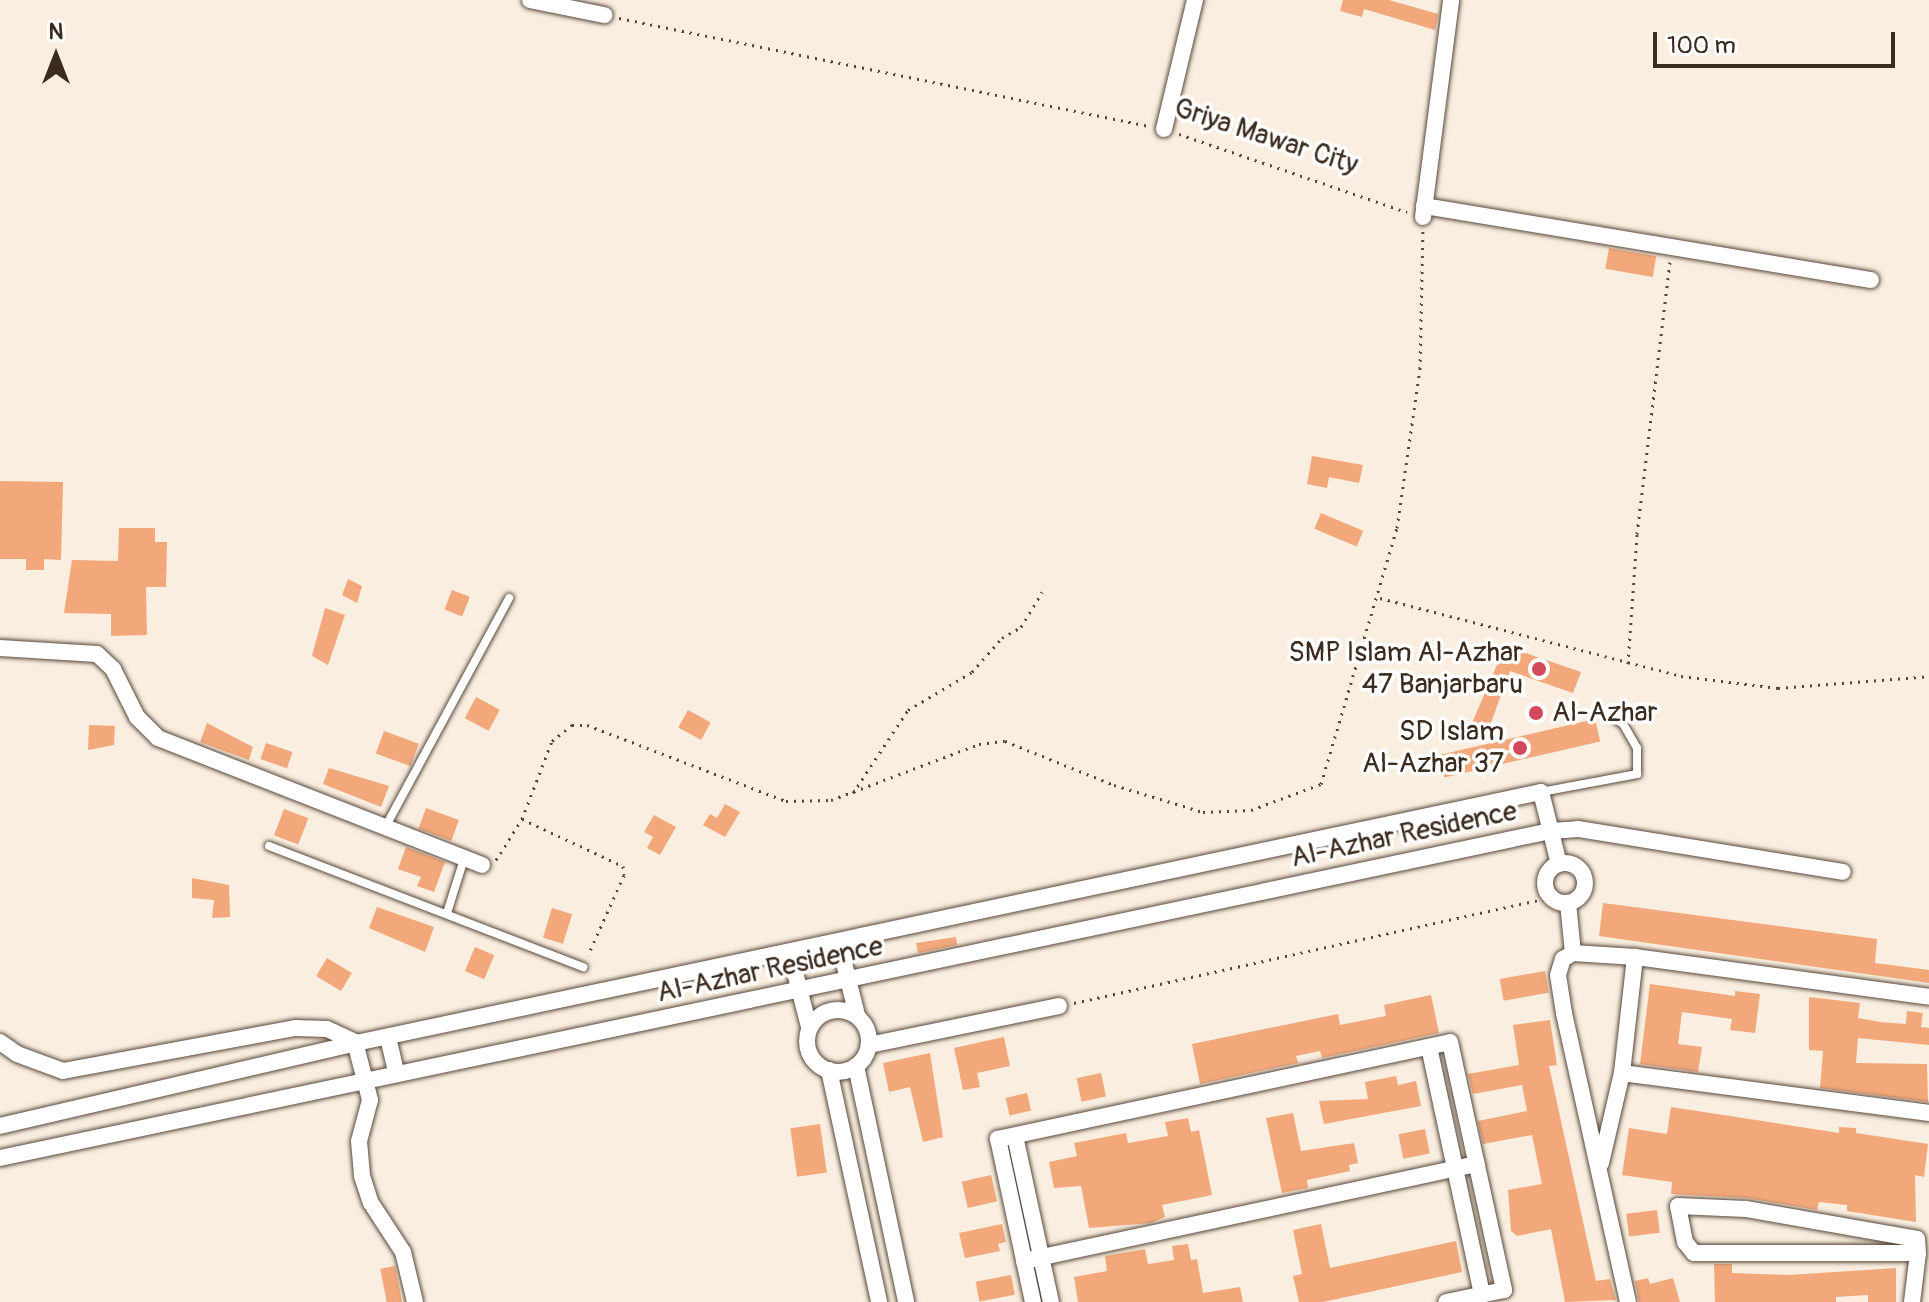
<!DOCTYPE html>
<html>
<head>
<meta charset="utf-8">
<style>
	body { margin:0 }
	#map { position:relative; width:1929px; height:1302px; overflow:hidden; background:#f9eedf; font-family:Pangolin,sans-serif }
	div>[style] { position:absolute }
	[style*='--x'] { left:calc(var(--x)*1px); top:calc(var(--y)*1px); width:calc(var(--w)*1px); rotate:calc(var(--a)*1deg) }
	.building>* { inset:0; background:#f3a87b; transform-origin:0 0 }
	.path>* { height:3px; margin-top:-1.5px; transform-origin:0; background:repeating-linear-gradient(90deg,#58473b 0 2px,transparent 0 8px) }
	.roads { filter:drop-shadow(0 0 2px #58473b) drop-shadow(0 0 2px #58473b) }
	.lane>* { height:8px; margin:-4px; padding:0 4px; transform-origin:4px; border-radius:4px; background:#fff }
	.street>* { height:16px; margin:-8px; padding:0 8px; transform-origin:8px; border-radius:8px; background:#fff }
	.street>.ring { margin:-8px; padding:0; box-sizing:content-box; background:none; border:16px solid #fff; border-radius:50% }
	.dots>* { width:22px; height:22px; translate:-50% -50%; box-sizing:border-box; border:4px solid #fff; border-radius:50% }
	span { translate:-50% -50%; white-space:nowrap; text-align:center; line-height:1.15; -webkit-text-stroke:7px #fff; paint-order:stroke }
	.street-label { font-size:28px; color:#3b2a1e }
	.poi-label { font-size:28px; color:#3b2a1e }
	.right { translate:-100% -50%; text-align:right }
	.left { translate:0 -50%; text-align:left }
	.north { position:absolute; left:16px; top:16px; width:80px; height:80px; -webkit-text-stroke:6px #fff; paint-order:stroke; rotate:0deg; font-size:22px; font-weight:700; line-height:32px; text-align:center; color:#3b2a1e }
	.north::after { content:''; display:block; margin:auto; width:28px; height:36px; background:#3b2a1e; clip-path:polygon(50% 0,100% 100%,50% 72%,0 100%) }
	.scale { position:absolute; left:1653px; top:32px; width:242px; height:36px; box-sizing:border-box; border:4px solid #3b2a1e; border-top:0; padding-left:10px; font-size:24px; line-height:28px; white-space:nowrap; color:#3b2a1e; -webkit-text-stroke:6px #fff; paint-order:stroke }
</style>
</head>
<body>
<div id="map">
	<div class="building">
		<i style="clip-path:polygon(1343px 0,1389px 0,1438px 14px,1437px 20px,1435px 30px,1364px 9px,1362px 17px,1340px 11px)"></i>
		<i style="left:1609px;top:248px;width:48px;height:21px;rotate:10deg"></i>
		<i style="clip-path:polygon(1312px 456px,1363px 465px,1359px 483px,1329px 477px,1327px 488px,1307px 484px)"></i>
		<i style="clip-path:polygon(0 481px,63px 482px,61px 560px,44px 559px,44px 570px,26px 570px,26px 559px,0 559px)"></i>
		<i style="left:1321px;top:513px;width:46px;height:17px;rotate:23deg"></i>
		<i style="clip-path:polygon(119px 528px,155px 528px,155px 542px,167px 542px,166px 587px,146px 587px,147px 635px,111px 636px,111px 614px,64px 613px,72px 560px,118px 561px)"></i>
		<i style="clip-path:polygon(348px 579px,362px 586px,357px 603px,342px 595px)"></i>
		<i style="left:452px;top:590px;width:19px;height:21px;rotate:21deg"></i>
		<i style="clip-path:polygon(325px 608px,345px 615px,328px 665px,312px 656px)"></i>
		<i style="clip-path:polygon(1505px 646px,1581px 672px,1573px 693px,1510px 671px,1486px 736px,1469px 730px)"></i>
		<i style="left:476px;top:697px;width:27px;height:24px;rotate:28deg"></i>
		<i style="left:688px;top:710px;width:26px;height:20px;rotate:29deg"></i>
		<i style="left:1595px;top:719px;width:23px;height:160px;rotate:77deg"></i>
		<i style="clip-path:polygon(207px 723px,253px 747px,249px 760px,200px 742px)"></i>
		<i style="clip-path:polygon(89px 725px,115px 726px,114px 745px,88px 750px)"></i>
		<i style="left:384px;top:731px;width:37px;height:24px;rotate:20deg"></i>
		<i style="left:266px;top:743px;width:28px;height:17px;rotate:19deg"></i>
		<i style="clip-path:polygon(329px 768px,389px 786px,381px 807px,323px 784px)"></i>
		<i style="clip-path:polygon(725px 804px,740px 812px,725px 837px,703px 825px,710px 814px,717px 818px)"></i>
		<i style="left:426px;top:808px;width:35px;height:22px;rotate:20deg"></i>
		<i style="left:284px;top:809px;width:26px;height:28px;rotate:21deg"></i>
		<i style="clip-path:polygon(654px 815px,676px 827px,660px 855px,647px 848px,653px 837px,644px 832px)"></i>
		<i style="clip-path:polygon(406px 847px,445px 862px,434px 892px,417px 886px,421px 877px,398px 869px)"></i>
		<i style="clip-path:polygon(192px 878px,229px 885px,230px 917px,212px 918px,214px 900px,192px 898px)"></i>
		<i style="clip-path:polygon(1603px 903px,1877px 939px,1875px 963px,1929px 970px,1929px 983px,1599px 936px)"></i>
		<i style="clip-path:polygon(377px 907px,434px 927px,425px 952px,369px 928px)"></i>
		<i style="left:552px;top:908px;width:21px;height:31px;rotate:17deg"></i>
		<i style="clip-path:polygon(956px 937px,957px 945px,918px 953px,916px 943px)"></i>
		<i style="left:475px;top:947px;width:21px;height:26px;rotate:23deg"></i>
		<i style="left:327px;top:958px;width:29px;height:21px;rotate:31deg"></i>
		<i style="left:1545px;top:971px;width:22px;height:46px;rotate:80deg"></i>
		<i style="clip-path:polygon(1650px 984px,1735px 996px,1735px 991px,1760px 994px,1755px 1033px,1730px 1030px,1732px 1019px,1682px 1012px,1678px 1044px,1702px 1047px,1698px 1072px,1640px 1064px)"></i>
		<i style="clip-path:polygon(1431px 995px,1439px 1033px,1322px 1058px,1320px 1051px,1296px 1056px,1298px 1063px,1200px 1084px,1192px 1044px,1338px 1014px,1340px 1025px,1386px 1016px,1384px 1005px)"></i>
		<i style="clip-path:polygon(1809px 997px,1860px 1003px,1858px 1018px,1880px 1022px,1906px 1024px,1907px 1011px,1923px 1013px,1921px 1027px,1929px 1028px,1929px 1045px,1858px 1038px,1856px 1063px,1927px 1064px,1928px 1102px,1820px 1088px,1823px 1051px,1809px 1050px)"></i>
		<i style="clip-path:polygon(1550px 1020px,1557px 1065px,1549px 1066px,1596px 1281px,1610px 1279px,1616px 1300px,1565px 1302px,1551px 1229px,1517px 1236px,1511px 1231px,1508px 1190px,1542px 1184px,1532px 1135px,1483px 1144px,1478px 1121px,1527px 1111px,1522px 1085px,1473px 1094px,1468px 1074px,1519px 1065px,1513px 1025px)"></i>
		<i style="clip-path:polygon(1004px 1037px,1010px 1066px,977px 1073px,980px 1087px,963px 1090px,954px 1048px)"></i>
		<i style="clip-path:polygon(930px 1053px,943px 1137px,923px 1142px,910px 1087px,889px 1092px,883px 1063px)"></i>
		<i style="left:1101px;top:1073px;width:24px;height:25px;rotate:78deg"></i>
		<i style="clip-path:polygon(1396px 1076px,1398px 1085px,1416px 1081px,1421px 1106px,1324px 1124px,1319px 1101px,1368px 1099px,1365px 1082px)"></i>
		<i style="left:1027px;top:1093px;width:18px;height:22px;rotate:77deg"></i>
		<i style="clip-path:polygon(1671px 1107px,1839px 1133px,1839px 1127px,1856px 1128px,1856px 1133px,1928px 1144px,1924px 1177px,1915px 1175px,1916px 1222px,1847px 1211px,1847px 1205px,1819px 1202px,1817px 1210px,1747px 1198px,1671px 1194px,1672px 1182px,1622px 1175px,1629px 1128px,1667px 1134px)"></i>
		<i style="clip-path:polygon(1293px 1113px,1301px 1151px,1354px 1143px,1358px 1163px,1349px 1165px,1350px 1171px,1307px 1180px,1308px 1188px,1282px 1193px,1266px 1118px)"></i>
		<i style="clip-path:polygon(1188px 1118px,1191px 1132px,1199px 1130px,1212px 1195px,1162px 1205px,1165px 1217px,1151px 1223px,1089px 1228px,1081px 1186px,1054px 1188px,1049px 1162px,1077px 1156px,1074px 1143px,1126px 1133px,1128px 1143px,1168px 1136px,1165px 1122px)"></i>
		<i style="left:820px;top:1124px;width:49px;height:30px;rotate:82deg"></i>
		<i style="left:1425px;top:1129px;width:25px;height:27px;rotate:79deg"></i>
		<i style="left:991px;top:1175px;width:27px;height:30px;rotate:77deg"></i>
		<i style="left:1657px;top:1210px;width:23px;height:31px;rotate:83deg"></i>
		<i style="clip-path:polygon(1002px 1224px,1006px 1242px,998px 1244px,1000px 1251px,965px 1258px,959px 1233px)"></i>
		<i style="clip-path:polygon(1321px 1224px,1330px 1268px,1456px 1241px,1462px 1272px,1323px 1302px,1299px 1302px,1293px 1276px,1302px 1274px,1293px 1230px)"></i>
		<i style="clip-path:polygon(1188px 1244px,1191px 1260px,1197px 1259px,1203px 1293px,1240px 1287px,1243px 1302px,1078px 1302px,1074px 1277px,1107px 1271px,1105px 1256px,1145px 1249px,1148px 1264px,1174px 1260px,1172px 1246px)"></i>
		<i style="clip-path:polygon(1714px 1264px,1732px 1264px,1732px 1273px,1789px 1275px,1896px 1268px,1896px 1302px,1868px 1302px,1868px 1295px,1836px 1297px,1836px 1302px,1715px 1302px)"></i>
		<i style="left:395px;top:1266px;width:37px;height:15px;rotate:79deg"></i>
		<i style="left:1011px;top:1275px;width:20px;height:36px;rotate:79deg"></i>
		<i style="clip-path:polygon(1648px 1278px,1650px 1284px,1673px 1278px,1680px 1302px,1639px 1302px,1635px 1281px)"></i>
	</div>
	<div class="path">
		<i style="--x:619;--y:18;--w:541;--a:11.52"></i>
		<i style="--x:1179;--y:134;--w:241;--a:18.9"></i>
		<i style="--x:1380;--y:598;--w:311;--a:14.5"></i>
		<i style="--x:1681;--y:676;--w:98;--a:7.1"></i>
		<i style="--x:1778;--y:688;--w:151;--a:-4.5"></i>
		<i style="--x:1628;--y:664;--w:130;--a:-86"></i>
		<i style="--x:1637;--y:534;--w:274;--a:-83.1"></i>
		<i style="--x:853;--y:793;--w:100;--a:-56.5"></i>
		<i style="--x:908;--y:710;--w:74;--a:-30.7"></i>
		<i style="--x:972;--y:672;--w:45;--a:-48.6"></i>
		<i style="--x:1002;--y:638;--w:22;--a:-30"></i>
		<i style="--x:1021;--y:627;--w:41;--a:-59"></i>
		<i style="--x:522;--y:819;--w:111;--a:25"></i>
		<i style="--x:623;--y:866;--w:9;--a:84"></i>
		<i style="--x:624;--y:875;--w:88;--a:114.2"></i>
		<i style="--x:496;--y:860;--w:49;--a:-57.6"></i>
		<i style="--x:522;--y:819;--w:84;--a:-69"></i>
		<i style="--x:552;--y:741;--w:26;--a:-39"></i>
		<i style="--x:572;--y:725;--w:15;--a:0"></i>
		<i style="--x:587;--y:725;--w:213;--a:20.9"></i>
		<i style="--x:786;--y:801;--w:45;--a:-1.3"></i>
		<i style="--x:831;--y:800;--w:158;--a:-20.7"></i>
		<i style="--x:979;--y:744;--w:26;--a:-7"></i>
		<i style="--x:1005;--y:741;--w:118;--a:22"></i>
		<i style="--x:1114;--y:785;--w:93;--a:16.9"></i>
		<i style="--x:1203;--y:812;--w:48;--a:-2.4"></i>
		<i style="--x:1251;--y:810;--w:75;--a:-20.4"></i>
		<i style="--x:1321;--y:784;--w:267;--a:-73.5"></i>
		<i style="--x:1397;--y:528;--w:161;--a:-81.8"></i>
		<i style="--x:1420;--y:369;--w:138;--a:-88.8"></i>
		<i style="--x:1074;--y:1003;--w:489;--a:-12.5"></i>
	</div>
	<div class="roads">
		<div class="lane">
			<i style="--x:1541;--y:792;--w:98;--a:-10.6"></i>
			<i style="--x:1637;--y:774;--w:26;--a:-90"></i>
			<i style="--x:1637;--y:748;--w:28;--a:-120"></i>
			<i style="--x:1623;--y:724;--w:19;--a:-145"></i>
			<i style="--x:387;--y:824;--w:257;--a:-61.6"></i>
			<i style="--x:269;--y:846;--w:337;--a:21.1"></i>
			<i style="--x:447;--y:913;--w:57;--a:-72.5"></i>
		</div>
		<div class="street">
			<i style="--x:530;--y:0;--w:76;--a:11.5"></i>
			<i style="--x:1164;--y:129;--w:133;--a:-76.5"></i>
			<i style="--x:1424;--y:206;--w:453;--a:9.4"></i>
			<i style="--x:1423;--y:217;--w:219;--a:-82.6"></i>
			<i style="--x:0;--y:648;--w:97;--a:3.5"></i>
			<i style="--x:97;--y:654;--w:22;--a:43"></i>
			<i style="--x:113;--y:669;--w:54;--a:63.4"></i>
			<i style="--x:137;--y:717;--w:30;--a:45"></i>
			<i style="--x:158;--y:738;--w:348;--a:21.4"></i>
			<i class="ring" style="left:1545px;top:863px;width:24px;height:24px"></i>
			<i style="--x:1568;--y:903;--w:50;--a:84.3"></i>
			<i style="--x:839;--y:943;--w:74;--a:76"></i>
			<i style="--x:790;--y:953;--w:76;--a:75.6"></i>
			<i class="ring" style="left:807px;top:1010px;width:46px;height:46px"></i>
			<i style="--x:388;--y:1037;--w:35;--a:77"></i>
			<i style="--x:0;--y:1042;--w:21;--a:35"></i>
			<i style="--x:17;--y:1054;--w:49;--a:20.3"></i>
			<i style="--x:63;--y:1071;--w:236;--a:-10.5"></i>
			<i style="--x:295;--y:1028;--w:32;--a:2"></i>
			<i style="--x:327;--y:1029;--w:31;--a:25"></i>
			<i style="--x:355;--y:1042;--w:60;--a:75.5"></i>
			<i style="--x:370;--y:1100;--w:42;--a:105"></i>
			<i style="--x:359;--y:1141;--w:35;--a:85"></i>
			<i style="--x:362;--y:1176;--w:28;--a:72"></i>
			<i style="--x:371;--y:1203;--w:59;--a:56.9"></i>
			<i style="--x:403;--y:1252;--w:51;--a:76.5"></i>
			<i style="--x:869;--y:1045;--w:194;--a:-11.6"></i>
			<i style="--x:1429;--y:1047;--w:253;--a:77.9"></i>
			<i style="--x:856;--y:1066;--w:241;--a:78"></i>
			<i style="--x:829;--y:1070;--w:237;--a:77.8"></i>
			<i style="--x:1622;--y:1073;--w:310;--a:7.4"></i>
			<i style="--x:0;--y:1126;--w:366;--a:-13.1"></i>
			<i style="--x:356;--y:1043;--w:1211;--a:-11.96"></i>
			<i style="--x:1541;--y:792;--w:74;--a:76"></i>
			<i style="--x:1015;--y:1136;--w:170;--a:77.8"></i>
			<i style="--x:0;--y:1158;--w:1585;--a:-11.91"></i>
			<i style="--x:1551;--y:831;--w:27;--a:-4"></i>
			<i style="--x:1578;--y:829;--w:268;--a:9.2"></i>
			<i style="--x:1601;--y:1163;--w:92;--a:-76.9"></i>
			<i style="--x:1622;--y:1073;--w:117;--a:-83.6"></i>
			<i style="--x:1024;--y:1261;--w:463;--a:-12.1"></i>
			<i style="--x:1033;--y:1302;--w:167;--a:-102.1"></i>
			<i style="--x:998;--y:1139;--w:462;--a:-12.1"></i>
			<i style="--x:1450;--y:1042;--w:254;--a:77.7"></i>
			<i style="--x:1504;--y:1290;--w:59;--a:168.3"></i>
			<i style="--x:1628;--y:1302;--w:296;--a:-102.5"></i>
			<i style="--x:1564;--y:1013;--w:38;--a:-99"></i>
			<i style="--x:1558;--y:975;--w:17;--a:-73"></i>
			<i style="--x:1563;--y:959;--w:12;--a:-31"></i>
			<i style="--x:1573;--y:953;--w:62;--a:3.7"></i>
			<i style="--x:1635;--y:957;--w:297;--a:7.7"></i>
			<i style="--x:1912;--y:1302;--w:49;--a:-83"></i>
			<i style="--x:1918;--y:1253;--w:14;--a:-94"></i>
			<i style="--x:1917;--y:1239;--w:174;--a:-170"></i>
			<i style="--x:1746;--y:1209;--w:68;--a:-177.5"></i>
			<i style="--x:1678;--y:1206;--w:37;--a:79"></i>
			<i style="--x:1685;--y:1242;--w:14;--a:51"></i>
			<i style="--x:1694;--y:1253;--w:224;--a:0"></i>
		</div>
	</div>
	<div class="dots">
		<i style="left:1539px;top:669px;background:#d1495b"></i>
		<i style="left:1536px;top:713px;background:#d1495b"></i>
		<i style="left:1520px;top:748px;background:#d1495b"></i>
	</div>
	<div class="street-label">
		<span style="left:1266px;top:137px;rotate:18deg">Griya Mawar City</span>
		<span style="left:1404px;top:835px;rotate:-12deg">Al-Azhar Residence</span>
		<span style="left:770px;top:970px;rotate:-12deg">Al-Azhar Residence</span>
	</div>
	<div class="poi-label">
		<span class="right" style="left:1523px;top:669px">SMP Islam Al-Azhar<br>47 Banjarbaru</span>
		<span class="left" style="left:1552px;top:713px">Al-Azhar</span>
		<span class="right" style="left:1504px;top:748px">SD Islam<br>Al-Azhar 37</span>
	</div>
	<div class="north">N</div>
	<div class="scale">100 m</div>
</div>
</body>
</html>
